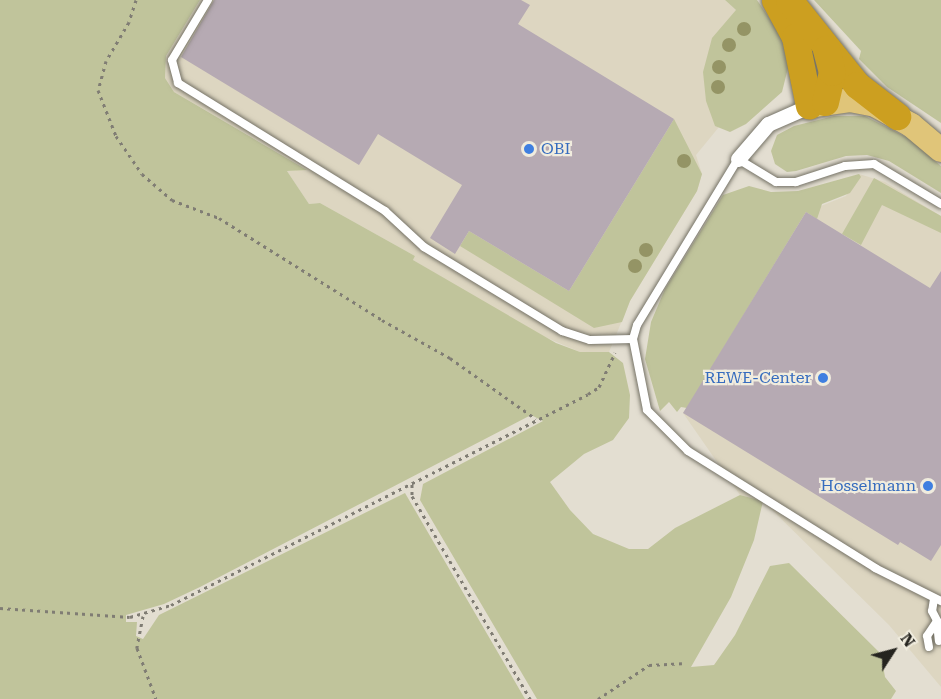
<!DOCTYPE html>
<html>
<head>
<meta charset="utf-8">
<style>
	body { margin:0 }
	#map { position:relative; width:941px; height:699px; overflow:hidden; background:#e3ded1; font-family:"Roboto Serif",serif }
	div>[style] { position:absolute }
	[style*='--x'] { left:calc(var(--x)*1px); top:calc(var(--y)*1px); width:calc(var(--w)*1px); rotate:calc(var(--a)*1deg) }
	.built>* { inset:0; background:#ddd6c1 }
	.green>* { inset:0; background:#c0c49b }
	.building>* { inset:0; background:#b6aab3 }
	.path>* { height:3px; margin-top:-1.5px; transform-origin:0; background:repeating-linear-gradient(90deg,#807d74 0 3px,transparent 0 7.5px) }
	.roads { filter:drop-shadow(0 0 2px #757266) drop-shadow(0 0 2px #757266) }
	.service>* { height:8px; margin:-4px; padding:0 4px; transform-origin:4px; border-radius:4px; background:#fff }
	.minor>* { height:15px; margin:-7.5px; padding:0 7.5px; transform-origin:7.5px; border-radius:7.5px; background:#fff }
	.primary>* { height:24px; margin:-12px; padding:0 12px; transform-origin:12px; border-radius:12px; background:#e0c579 }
	.motorway>* { height:27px; margin:-13.5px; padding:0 13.5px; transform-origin:13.5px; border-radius:13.5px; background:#cc9f20 }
	.trees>* { width:14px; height:14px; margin:-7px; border-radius:50%; background:#949465 }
	.dots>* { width:16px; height:16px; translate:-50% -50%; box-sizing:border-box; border:3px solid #f0ecde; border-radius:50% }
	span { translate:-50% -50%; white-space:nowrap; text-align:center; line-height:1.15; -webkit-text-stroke:4.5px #f0ecde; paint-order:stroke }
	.shop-label { font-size:16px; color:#366cbe }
	.left { translate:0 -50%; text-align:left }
	.right { translate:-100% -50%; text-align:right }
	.north { position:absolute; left:863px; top:621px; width:60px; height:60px; -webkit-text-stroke:4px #f0ecde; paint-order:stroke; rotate:54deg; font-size:16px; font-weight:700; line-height:24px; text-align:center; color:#25241f }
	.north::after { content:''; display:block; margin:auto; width:21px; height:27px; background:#25241f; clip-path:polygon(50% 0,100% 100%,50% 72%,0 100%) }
</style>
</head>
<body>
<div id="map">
	<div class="built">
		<i style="clip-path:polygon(200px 0,725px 0,736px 10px,737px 105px,696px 155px,702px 174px,697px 191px,630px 301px,609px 352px,580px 352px,533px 332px,413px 260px,415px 256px,320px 203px,309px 204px,287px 171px,306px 169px,174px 92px,165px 78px,166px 56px)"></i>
		<i style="clip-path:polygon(859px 174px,885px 182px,941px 216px,941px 687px,889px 625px,763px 501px,740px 495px,683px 413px,806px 212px,846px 196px)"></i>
	</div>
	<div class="green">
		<i style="clip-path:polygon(0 0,200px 0,166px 56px,165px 78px,174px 92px,307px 170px,287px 171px,309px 204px,320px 203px,415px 256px,413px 260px,556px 343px,580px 352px,609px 352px,623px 363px,630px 395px,629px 418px,613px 440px,584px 454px,550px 482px,570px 510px,593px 534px,629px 549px,648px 549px,675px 528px,740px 495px,763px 501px,754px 540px,731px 597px,691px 667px,714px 665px,735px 635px,770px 566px,789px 563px,881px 654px,885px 677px,896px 691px,891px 699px,537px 699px,420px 500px,423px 484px,543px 421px,531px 415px,200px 587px,164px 604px,126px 615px,126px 622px,137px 622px,136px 636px,143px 639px,159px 615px,405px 493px,525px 699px,0 699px)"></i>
		<i style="clip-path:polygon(725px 0,757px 0,780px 34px,789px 64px,782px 92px,746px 124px,730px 132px,715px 126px,706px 101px,703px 72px,712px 38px,736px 10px)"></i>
		<i style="clip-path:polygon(814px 0,941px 0,941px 123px,887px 87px,859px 59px,861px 51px)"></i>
		<i style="clip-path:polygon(834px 116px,865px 116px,908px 138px,941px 166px,941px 193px,889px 161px,867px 155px,846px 156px,796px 171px,787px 172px,775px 164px,771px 151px,777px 135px,794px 126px)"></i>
		<i style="clip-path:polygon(674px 119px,702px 174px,697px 191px,630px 301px,622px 322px,594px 328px,460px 246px,469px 231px,569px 291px)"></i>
		<i style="clip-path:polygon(859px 174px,861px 177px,850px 193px,822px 204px,817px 219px,806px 212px,687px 408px,681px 407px,677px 412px,669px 402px,660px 411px,645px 359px,651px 322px,665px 289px,723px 195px,749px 186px,771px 192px,798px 191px)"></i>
		<i style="clip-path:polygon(874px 178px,941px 216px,941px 233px,882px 205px,861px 245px,842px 234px)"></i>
	</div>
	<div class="building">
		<i style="clip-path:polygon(214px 0,521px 0,530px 5px,518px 24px,674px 119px,569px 291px,469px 231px,455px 254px,430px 238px,462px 185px,378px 134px,359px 165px,181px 57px)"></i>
		<i style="clip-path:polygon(806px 212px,930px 288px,941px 271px,941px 545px,931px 561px,900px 542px,898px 545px,683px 413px)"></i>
	</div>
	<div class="path">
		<i style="--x:136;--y:0;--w:23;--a:108"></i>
		<i style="--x:129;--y:22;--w:45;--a:120.5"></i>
		<i style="--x:106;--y:61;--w:30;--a:105"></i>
		<i style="--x:98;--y:90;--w:49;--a:68.6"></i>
		<i style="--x:116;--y:136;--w:46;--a:55.6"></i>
		<i style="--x:142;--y:174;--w:40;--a:41"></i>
		<i style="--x:172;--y:200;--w:50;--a:21"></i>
		<i style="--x:219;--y:218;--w:192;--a:32"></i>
		<i style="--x:382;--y:320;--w:78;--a:29.2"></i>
		<i style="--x:450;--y:358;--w:105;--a:35.3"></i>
		<i style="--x:412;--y:484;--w:12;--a:90"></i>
		<i style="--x:412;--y:496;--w:235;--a:59.8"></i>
		<i style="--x:0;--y:608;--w:130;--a:4"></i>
		<i style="--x:130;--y:617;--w:43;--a:-16.3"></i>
		<i style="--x:171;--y:605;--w:467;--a:-26.8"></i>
		<i style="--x:588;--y:394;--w:13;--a:-32"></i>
		<i style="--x:599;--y:387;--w:38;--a:-65"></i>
		<i style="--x:143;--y:616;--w:33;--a:101"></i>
		<i style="--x:137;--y:648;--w:54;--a:69.6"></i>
		<i style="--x:598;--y:699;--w:61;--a:-33.7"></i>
		<i style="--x:649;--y:665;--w:33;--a:-3"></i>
	</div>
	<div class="roads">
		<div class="service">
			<i style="--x:208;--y:0;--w:70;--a:121"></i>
			<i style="--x:172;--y:60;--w:24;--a:75"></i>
			<i style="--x:178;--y:83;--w:243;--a:31.7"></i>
			<i style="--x:385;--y:211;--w:53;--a:42.7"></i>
			<i style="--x:424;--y:247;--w:162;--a:31.3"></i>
			<i style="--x:562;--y:331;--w:29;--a:18"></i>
			<i style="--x:590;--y:340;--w:43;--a:-1.3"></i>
			<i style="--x:941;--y:204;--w:78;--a:-149.2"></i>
			<i style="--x:874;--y:164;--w:29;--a:176"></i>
			<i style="--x:845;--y:166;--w:52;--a:161.9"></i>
			<i style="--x:796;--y:182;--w:20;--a:180"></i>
			<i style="--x:776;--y:182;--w:44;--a:-148.8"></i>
			<i style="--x:738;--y:159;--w:194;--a:121.3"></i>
			<i style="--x:637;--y:325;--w:15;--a:106"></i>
			<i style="--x:633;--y:339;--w:72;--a:78.8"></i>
			<i style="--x:647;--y:410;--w:58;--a:45"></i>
			<i style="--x:688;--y:451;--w:221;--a:32"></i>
			<i style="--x:875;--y:568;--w:74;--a:26.6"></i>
			<i style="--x:934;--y:599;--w:12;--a:99"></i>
			<i style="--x:932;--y:611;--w:19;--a:62"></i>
			<i style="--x:937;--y:623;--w:18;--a:84"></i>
			<i style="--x:929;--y:647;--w:11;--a:-100"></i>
			<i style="--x:927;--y:636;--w:18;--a:-56"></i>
		</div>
		<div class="minor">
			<i style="--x:738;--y:159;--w:46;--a:-49.4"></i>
			<i style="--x:768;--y:124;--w:45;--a:-23.7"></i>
		</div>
		<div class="primary">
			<i style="--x:809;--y:106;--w:41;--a:-8.3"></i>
			<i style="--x:850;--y:100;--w:25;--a:11"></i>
			<i style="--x:875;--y:105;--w:41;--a:29.1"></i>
			<i style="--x:911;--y:125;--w:39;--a:40"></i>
		</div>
		<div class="motorway">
			<i style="--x:775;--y:0;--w:42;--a:61.6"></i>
			<i style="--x:795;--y:37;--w:70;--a:78.5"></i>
			<i style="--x:789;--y:0;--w:109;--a:51.3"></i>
			<i style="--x:857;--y:85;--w:51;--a:37.8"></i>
			<i style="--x:825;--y:102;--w:31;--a:-77"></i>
			<i style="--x:832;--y:72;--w:24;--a:-105"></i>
		</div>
	</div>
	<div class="trees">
		<i style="left:744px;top:29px"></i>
		<i style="left:729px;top:45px"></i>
		<i style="left:719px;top:67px"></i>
		<i style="left:718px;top:87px"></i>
		<i style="left:684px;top:161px"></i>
		<i style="left:646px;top:250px"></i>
		<i style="left:635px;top:266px"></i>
	</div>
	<div class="dots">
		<i style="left:529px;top:149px;background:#3f7fe0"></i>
		<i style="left:823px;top:378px;background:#3f7fe0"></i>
		<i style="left:928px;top:486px;background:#3f7fe0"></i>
	</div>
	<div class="shop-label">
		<span class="left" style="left:541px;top:149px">OBI</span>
		<span class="right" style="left:811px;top:378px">REWE-Center</span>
		<span class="right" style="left:916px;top:486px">Hosselmann</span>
	</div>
	<div class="north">N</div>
</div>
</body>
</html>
